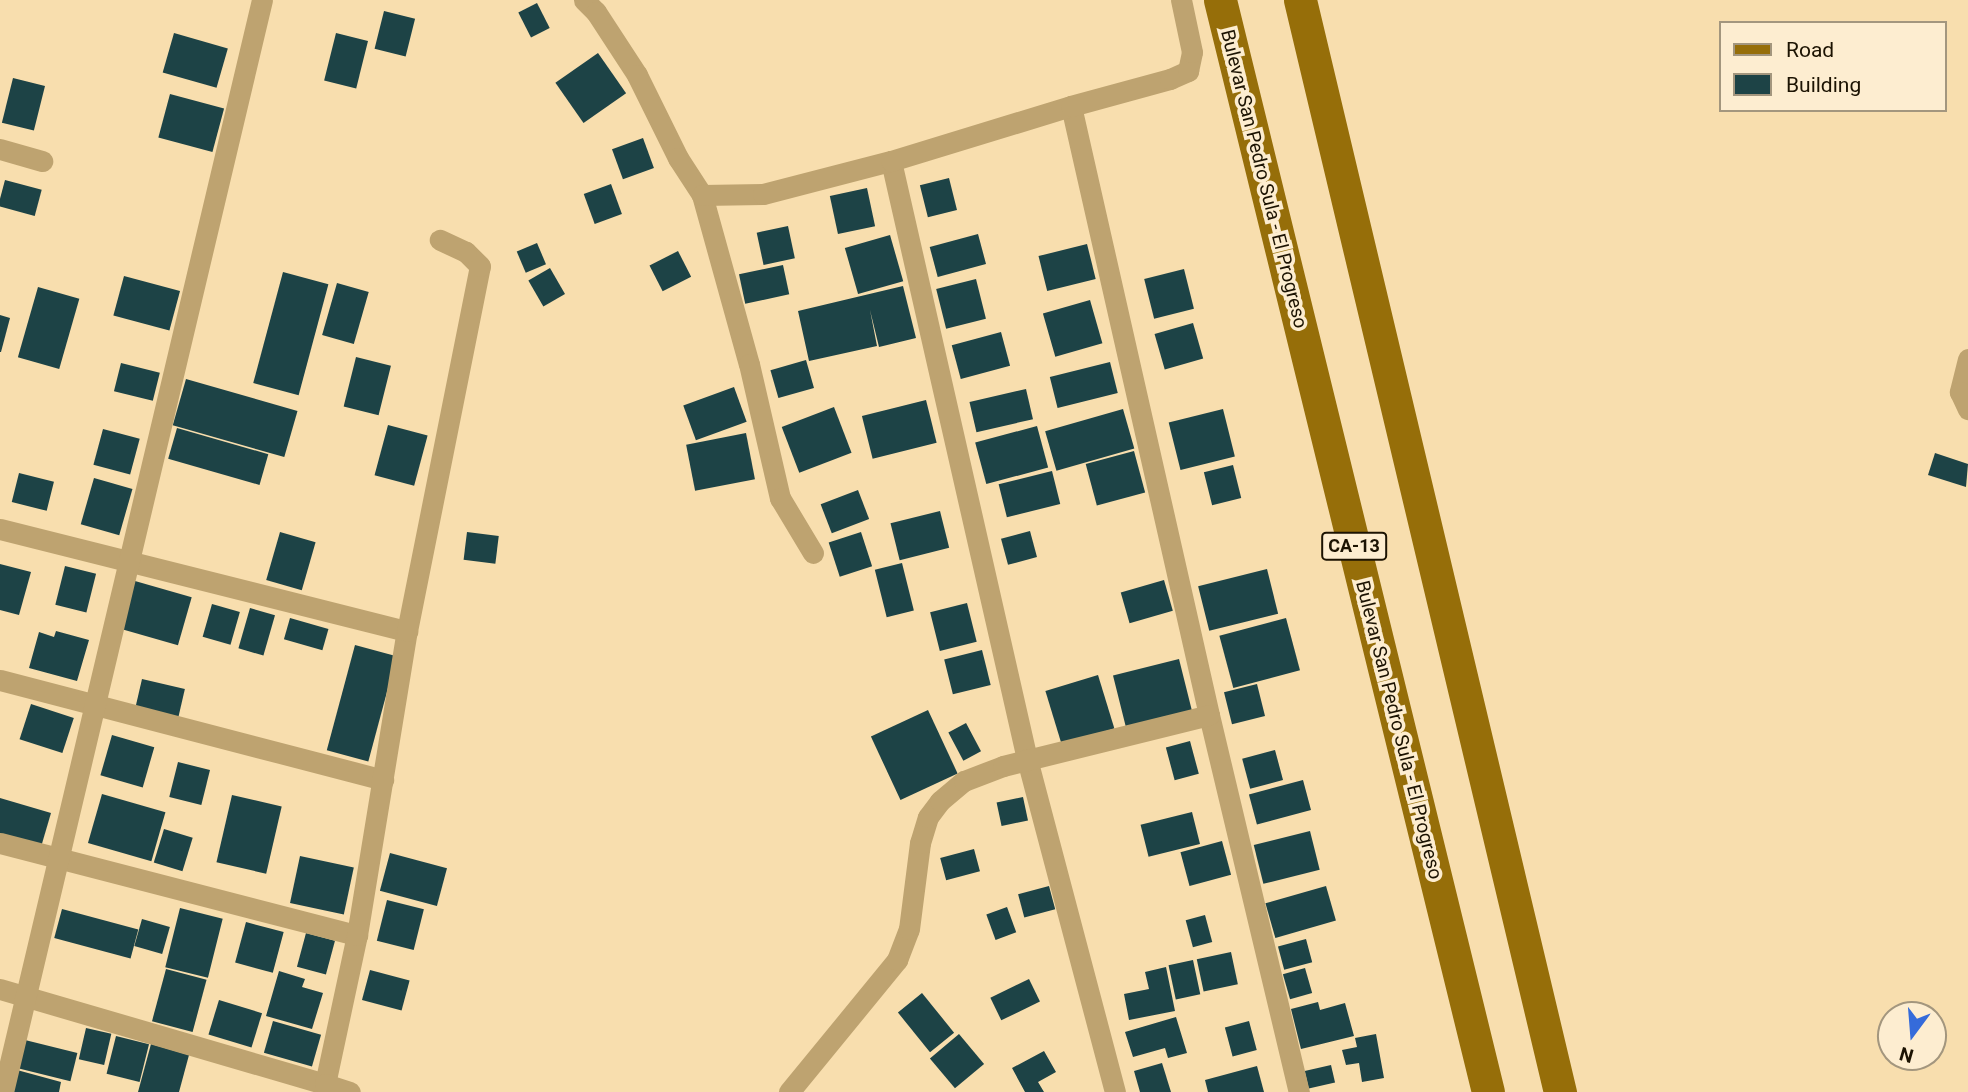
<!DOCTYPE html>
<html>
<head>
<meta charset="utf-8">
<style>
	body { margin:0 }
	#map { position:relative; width:1968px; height:1092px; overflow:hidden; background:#f8deae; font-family:Roboto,sans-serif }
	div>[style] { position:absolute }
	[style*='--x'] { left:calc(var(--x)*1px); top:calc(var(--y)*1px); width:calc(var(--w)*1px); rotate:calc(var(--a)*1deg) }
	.building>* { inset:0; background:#1d4346; transform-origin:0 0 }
	.street>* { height:21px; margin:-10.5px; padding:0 10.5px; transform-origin:10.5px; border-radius:10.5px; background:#bea370 }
	.primary>* { height:33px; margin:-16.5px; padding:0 16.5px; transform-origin:16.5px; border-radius:16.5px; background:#966e09 }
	span { translate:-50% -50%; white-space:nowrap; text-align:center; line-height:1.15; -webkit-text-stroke:7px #fdedd0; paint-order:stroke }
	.shield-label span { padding:2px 5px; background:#fdedd0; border:2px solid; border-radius:5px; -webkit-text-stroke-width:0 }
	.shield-label { font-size:18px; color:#1c1302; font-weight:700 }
	.street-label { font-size:19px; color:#1c1302 }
	.legend { position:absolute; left:1719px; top:21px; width:228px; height:91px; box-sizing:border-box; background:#fdedd0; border:2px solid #a3967e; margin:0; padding:9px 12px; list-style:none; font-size:21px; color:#1c1302 }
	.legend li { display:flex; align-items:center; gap:14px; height:35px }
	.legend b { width:35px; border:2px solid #a3967e }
	.north { position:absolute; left:1877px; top:1001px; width:70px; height:70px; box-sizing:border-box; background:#fdedd0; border:2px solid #a3967e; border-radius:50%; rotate:196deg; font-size:19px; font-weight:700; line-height:28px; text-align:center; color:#1c1302 }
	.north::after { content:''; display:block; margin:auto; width:24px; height:32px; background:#356bda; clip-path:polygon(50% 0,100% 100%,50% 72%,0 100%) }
</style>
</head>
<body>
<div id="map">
	<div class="building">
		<i style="left:537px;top:3px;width:28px;height:21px;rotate:63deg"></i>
		<i style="left:384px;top:11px;width:32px;height:39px;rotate:14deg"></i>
		<i style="left:174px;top:33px;width:56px;height:41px;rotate:16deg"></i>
		<i style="left:336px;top:33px;width:33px;height:49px;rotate:14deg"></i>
		<i style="left:598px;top:53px;width:49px;height:52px;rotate:55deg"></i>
		<i style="left:13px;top:78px;width:33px;height:46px;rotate:14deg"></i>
		<i style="left:170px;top:94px;width:56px;height:45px;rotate:15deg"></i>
		<i style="left:643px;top:138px;width:32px;height:33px;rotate:70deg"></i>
		<i style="left:949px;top:178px;width:33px;height:30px;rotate:76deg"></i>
		<i style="left:5px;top:180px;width:38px;height:27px;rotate:15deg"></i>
		<i style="left:611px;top:184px;width:32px;height:29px;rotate:70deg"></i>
		<i style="left:867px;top:188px;width:39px;height:38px;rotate:78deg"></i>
		<i style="left:788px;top:226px;width:33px;height:32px;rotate:78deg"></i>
		<i style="left:978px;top:234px;width:31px;height:50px;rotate:75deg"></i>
		<i style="left:890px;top:235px;width:48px;height:47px;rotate:74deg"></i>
		<i style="left:537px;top:243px;width:23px;height:22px;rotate:67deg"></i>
		<i style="left:1087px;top:244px;width:36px;height:50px;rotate:76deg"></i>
		<i style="left:678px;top:251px;width:29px;height:32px;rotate:63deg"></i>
		<i style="left:783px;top:265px;width:30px;height:45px;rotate:78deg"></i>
		<i style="left:550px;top:268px;width:30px;height:25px;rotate:60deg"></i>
		<i style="left:1184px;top:269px;width:41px;height:41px;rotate:76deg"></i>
		<i style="left:283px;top:272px;width:47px;height:115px;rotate:15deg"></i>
		<i style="left:124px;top:276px;width:58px;height:41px;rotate:15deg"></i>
		<i style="left:976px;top:279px;width:41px;height:41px;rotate:76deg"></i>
		<i style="left:337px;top:283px;width:33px;height:54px;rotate:16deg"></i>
		<i style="clip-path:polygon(903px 286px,916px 338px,879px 347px,870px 310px,877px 346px,809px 361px,798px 311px)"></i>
		<i style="left:38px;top:287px;width:43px;height:73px;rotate:16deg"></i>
		<i style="left:1090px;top:300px;width:45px;height:49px;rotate:74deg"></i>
		<i style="clip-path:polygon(0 315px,10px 318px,1px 352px,0 352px)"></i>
		<i style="left:1193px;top:323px;width:37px;height:40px;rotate:74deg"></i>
		<i style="left:1001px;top:332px;width:35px;height:51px;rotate:75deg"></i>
		<i style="left:356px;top:357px;width:36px;height:51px;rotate:14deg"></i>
		<i style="left:806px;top:360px;width:29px;height:37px;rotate:74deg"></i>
		<i style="left:1110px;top:362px;width:32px;height:62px;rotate:76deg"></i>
		<i style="left:121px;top:363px;width:40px;height:29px;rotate:14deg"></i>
		<i style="left:186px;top:379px;width:116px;height:48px;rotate:16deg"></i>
		<i style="left:734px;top:387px;width:37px;height:54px;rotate:70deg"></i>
		<i style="left:1026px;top:389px;width:31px;height:58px;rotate:77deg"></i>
		<i style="left:926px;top:400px;width:44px;height:66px;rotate:76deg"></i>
		<i style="left:834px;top:407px;width:49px;height:56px;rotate:69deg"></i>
		<i style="left:1123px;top:409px;width:41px;height:81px;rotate:74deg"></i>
		<i style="left:1223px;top:409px;width:49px;height:56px;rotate:76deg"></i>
		<i style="left:388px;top:425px;width:41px;height:52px;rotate:15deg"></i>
		<i style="left:1037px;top:426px;width:43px;height:64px;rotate:75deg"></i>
		<i style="left:177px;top:428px;width:95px;height:32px;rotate:16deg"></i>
		<i style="left:103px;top:429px;width:38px;height:37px;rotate:15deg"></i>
		<i style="left:746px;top:433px;width:47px;height:61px;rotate:79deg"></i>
		<i style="left:1134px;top:451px;width:43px;height:50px;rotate:75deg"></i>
		<i style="clip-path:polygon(1935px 453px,1968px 464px,1966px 487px,1928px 475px)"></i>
		<i style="left:1233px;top:465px;width:34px;height:30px;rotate:76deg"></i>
		<i style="left:1052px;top:471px;width:34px;height:55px;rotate:76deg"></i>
		<i style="left:19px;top:473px;width:36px;height:30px;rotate:14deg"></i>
		<i style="left:94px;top:478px;width:40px;height:48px;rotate:16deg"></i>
		<i style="left:858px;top:490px;width:31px;height:40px;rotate:69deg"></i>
		<i style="left:940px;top:511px;width:38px;height:51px;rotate:76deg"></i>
		<i style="left:1030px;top:531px;width:27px;height:30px;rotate:75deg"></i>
		<i style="left:280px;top:532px;width:37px;height:50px;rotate:16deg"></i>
		<i style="left:467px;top:532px;width:32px;height:28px;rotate:7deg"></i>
		<i style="left:861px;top:532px;width:36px;height:34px;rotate:72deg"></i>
		<i style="left:902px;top:563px;width:49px;height:28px;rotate:76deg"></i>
		<i style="clip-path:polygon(0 564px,31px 572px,19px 615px,0 610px)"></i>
		<i style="left:65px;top:566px;width:32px;height:40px;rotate:14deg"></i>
		<i style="left:1267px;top:569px;width:46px;height:71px;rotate:76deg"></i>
		<i style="left:1164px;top:580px;width:32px;height:45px;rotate:74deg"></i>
		<i style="left:135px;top:581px;width:59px;height:50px;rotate:16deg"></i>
		<i style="left:967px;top:603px;width:40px;height:38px;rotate:76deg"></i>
		<i style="left:212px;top:604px;width:29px;height:34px;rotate:16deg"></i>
		<i style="left:250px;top:608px;width:26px;height:42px;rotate:16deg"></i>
		<i style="left:290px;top:618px;width:40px;height:22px;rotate:16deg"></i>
		<i style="left:1286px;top:618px;width:54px;height:69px;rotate:75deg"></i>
		<i style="clip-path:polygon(56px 631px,89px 640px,77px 681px,29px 668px,39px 632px,54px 637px)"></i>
		<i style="left:355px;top:645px;width:43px;height:109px;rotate:15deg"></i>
		<i style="left:982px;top:650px;width:36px;height:39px;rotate:76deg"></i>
		<i style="left:1179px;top:659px;width:57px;height:68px;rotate:76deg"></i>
		<i style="left:1098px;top:675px;width:56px;height:55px;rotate:73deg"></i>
		<i style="left:142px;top:679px;width:44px;height:30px;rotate:13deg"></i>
		<i style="left:1257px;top:684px;width:33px;height:34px;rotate:76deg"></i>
		<i style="left:31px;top:704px;width:45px;height:37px;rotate:18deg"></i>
		<i style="left:928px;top:710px;width:70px;height:63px;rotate:65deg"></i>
		<i style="left:966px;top:723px;width:32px;height:20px;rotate:62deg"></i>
		<i style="left:112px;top:735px;width:44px;height:42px;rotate:16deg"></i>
		<i style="left:1190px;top:741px;width:34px;height:25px;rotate:75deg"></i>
		<i style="left:1275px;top:750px;width:31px;height:34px;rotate:75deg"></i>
		<i style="left:178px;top:762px;width:33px;height:36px;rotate:14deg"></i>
		<i style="left:1303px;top:780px;width:31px;height:56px;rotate:75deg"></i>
		<i style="left:102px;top:794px;width:66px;height:51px;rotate:16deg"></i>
		<i style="left:232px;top:795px;width:51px;height:69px;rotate:13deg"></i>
		<i style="left:1023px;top:797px;width:24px;height:27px;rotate:78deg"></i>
		<i style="clip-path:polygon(0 798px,51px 813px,41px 847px,0 836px)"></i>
		<i style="left:1192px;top:812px;width:33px;height:53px;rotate:76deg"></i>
		<i style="left:164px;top:829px;width:30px;height:35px;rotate:17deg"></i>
		<i style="left:1310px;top:831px;width:40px;height:58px;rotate:76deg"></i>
		<i style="left:1222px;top:841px;width:35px;height:43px;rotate:75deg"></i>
		<i style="left:974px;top:849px;width:23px;height:35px;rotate:75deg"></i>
		<i style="left:390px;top:853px;width:59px;height:39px;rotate:15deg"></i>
		<i style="left:300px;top:856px;width:55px;height:48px;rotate:12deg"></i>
		<i style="left:1049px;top:886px;width:24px;height:32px;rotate:75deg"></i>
		<i style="left:1326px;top:886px;width:36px;height:63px;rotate:74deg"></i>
		<i style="left:387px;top:900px;width:38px;height:42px;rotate:14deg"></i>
		<i style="left:1007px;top:907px;width:27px;height:22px;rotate:70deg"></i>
		<i style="left:180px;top:908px;width:44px;height:61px;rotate:14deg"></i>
		<i style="left:62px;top:909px;width:79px;height:30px;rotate:15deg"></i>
		<i style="left:1205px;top:915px;width:28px;height:20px;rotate:75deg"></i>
		<i style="left:142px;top:919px;width:29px;height:28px;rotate:16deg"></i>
		<i style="left:246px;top:922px;width:39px;height:42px;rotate:15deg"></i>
		<i style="left:306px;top:933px;width:30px;height:35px;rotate:15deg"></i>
		<i style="left:1306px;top:939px;width:24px;height:29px;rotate:75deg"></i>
		<i style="left:1231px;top:952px;width:33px;height:35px;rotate:78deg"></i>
		<i style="left:1193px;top:960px;width:35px;height:25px;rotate:78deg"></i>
		<i style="clip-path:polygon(1166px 967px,1175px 1011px,1129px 1020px,1124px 994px,1149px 989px,1145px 972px)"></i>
		<i style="left:1305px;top:968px;width:26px;height:23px;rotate:74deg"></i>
		<i style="left:166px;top:969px;width:42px;height:54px;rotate:15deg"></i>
		<i style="left:370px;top:970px;width:41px;height:31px;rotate:15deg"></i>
		<i style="clip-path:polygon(279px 971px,305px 979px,302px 987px,323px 993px,312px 1029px,266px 1016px)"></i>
		<i style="left:1029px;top:979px;width:25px;height:43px;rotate:64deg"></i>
		<i style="left:922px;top:993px;width:51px;height:31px;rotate:51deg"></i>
		<i style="left:219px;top:1000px;width:45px;height:36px;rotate:17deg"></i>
		<i style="clip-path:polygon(1318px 1002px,1320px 1010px,1345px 1003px,1354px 1036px,1301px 1049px,1291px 1009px)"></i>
		<i style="clip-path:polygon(1176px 1017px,1187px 1053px,1168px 1058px,1165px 1048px,1133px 1057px,1125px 1032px)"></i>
		<i style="left:273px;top:1021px;width:50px;height:33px;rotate:16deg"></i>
		<i style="left:1249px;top:1021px;width:30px;height:25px;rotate:75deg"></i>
		<i style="left:86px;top:1028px;width:26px;height:32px;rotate:13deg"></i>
		<i style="left:959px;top:1034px;width:39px;height:38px;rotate:50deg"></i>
		<i style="clip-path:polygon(1376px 1034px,1384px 1078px,1362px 1082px,1359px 1063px,1346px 1065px,1342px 1050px,1357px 1047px,1355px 1038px)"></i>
		<i style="left:116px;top:1036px;width:34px;height:39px;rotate:14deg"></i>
		<i style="left:25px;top:1040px;width:54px;height:29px;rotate:14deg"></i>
		<i style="clip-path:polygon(151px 1044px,189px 1055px,179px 1092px,138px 1092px)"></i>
		<i style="clip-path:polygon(1044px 1051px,1056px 1072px,1038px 1082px,1044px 1092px,1025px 1092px,1012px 1068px)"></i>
		<i style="clip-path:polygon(1162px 1063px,1171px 1092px,1140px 1092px,1134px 1071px)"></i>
		<i style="left:1331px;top:1065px;width:18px;height:27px;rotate:77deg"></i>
		<i style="clip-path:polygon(1257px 1066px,1264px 1092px,1208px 1092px,1205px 1080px)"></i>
		<i style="clip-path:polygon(17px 1070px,61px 1082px,59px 1092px,12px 1092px)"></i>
	</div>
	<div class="street">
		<i style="--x:584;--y:0;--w:17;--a:45"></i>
		<i style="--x:596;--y:12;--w:75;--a:56.9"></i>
		<i style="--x:637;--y:75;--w:93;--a:63.7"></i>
		<i style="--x:678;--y:158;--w:44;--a:57"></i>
		<i style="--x:702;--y:195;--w:175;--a:74.5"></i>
		<i style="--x:749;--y:364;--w:138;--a:77"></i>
		<i style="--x:780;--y:498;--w:64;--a:59"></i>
		<i style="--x:1071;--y:106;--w:624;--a:77.23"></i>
		<i style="--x:1209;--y:715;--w:388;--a:76.6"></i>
		<i style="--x:0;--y:149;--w:44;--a:15.9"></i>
		<i style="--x:891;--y:161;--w:613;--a:77.19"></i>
		<i style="--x:1027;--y:759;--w:344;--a:75.2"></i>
		<i style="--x:702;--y:195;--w:61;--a:-0.9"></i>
		<i style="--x:763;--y:194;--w:132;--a:-14.5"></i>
		<i style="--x:891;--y:161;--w:188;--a:-17"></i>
		<i style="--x:1071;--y:106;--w:103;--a:-15.3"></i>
		<i style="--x:1170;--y:79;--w:20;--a:-24"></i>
		<i style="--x:1188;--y:71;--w:19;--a:-78"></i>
		<i style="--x:1192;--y:52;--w:53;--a:-101.9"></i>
		<i style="--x:1968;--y:359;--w:34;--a:104"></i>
		<i style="--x:1960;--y:392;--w:19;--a:65"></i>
		<i style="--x:0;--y:529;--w:420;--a:14.1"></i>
		<i style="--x:0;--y:680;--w:396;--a:14.6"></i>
		<i style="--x:0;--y:843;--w:369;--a:14.5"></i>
		<i style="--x:0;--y:989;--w:339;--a:16.3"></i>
		<i style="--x:325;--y:1084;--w:152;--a:-77.9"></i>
		<i style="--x:357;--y:935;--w:308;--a:-80.7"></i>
		<i style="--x:407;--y:631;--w:372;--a:-78.7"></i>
		<i style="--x:480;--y:266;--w:20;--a:-135"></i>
		<i style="--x:466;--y:252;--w:29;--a:-155"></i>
		<i style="--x:325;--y:1084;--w:26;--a:18"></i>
		<i style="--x:3;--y:1092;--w:1122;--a:-76.66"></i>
		<i style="--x:789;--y:1092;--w:171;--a:-50.7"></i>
		<i style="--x:897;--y:960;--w:33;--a:-69"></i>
		<i style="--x:909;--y:929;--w:87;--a:-82.7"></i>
		<i style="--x:920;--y:843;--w:27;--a:-73"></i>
		<i style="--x:928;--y:817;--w:20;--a:-53"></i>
		<i style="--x:940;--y:801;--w:31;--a:-40"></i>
		<i style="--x:964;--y:781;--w:42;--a:-21"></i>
		<i style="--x:1003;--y:766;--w:212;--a:-13.9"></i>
	</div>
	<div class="primary">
		<i style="--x:1220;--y:0;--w:1124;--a:76.21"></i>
		<i style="--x:1300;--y:0;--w:1123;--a:76.61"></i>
	</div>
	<div class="shield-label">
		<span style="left:1354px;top:546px">CA-13</span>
	</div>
	<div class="street-label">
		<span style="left:1264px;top:179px;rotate:76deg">Bulevar San Pedro Sula - El Progreso</span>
		<span style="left:1399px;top:730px;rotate:76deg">Bulevar San Pedro Sula - El Progreso</span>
	</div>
	<ul class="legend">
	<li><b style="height:9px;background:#966e09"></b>Road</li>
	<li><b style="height:19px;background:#1d4346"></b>Building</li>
	</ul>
	<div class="north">N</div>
</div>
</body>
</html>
